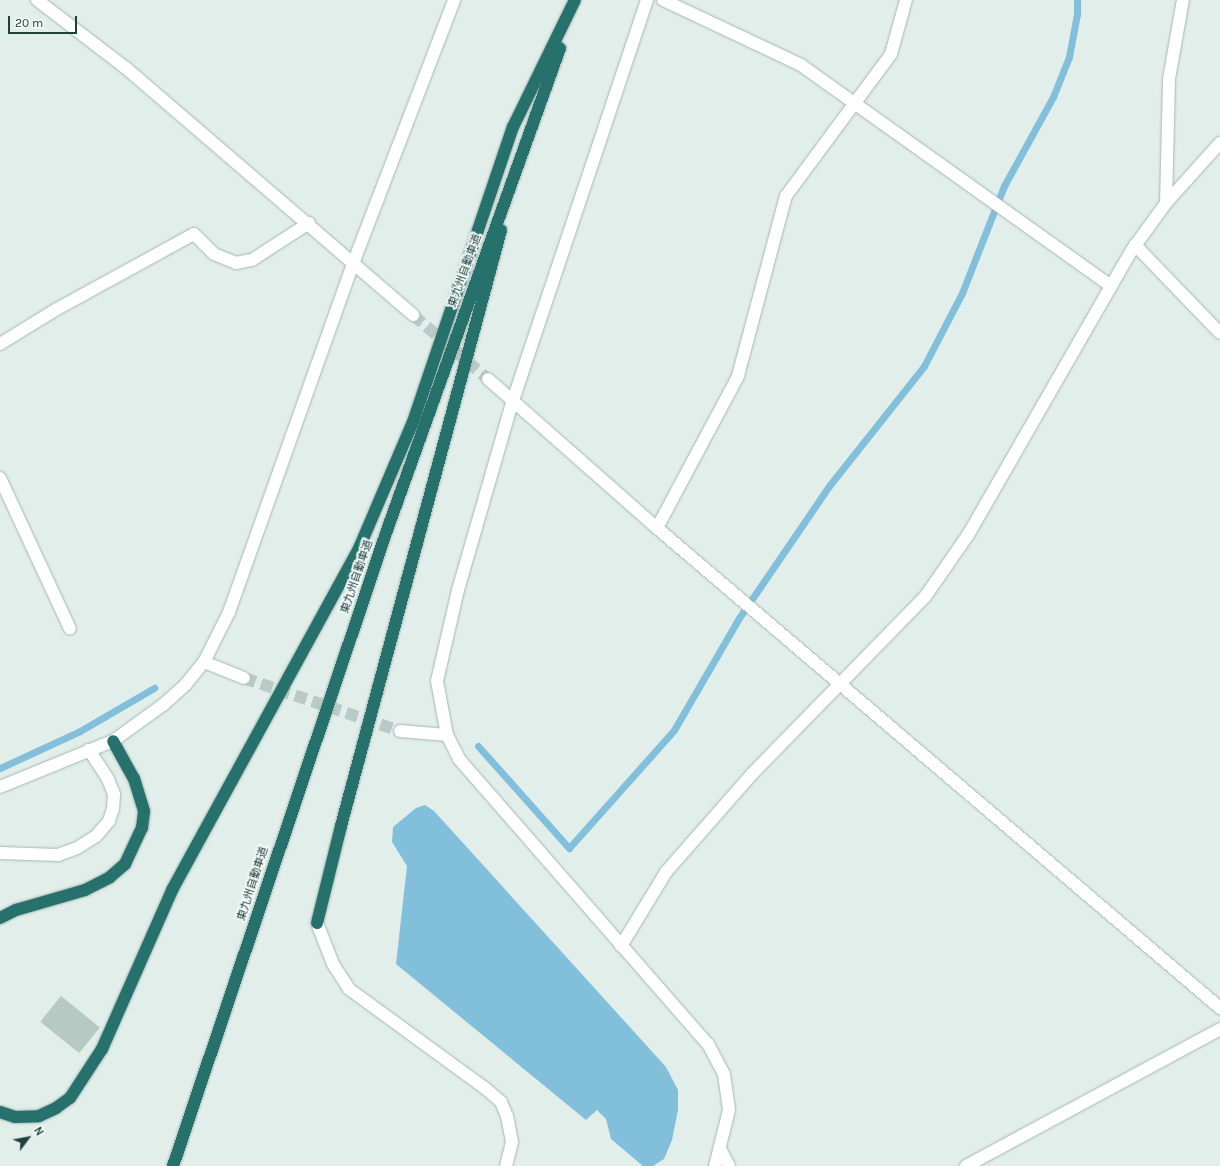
<!DOCTYPE html>
<html>
<head>
<meta charset="utf-8">
<style>
	body { margin:0 }
	#map { position:relative; width:1220px; height:1166px; overflow:hidden; background:#e1eeea; font-family:Karla,"Noto Sans JP",sans-serif }
	div>[style] { position:absolute }
	[style*='--x'] { left:calc(var(--x)*1px); top:calc(var(--y)*1px); width:calc(var(--w)*1px); rotate:calc(var(--a)*1deg) }
	.water>* { inset:0; background:#82bfda }
	.stream>* { height:7px; margin:-3.5px; padding:0 3.5px; transform-origin:3.5px; border-radius:3.5px; background:#82bfda }
	.building>* { inset:0; background:#b6c9c3; transform-origin:0 0 }
	.minor-tunnel>* { height:12px; margin-top:-6px; transform-origin:0; background:repeating-linear-gradient(90deg,#bacbc7 0 12px,transparent 0 18px) }
	.roads { filter:drop-shadow(0 0 1px #a3b7b3) drop-shadow(0 0 1px #a3b7b3) }
	.minor>* { height:12px; margin:-6px; padding:0 6px; transform-origin:6px; border-radius:6px; background:#fff }
	.highway>* { height:12px; margin:-6px; padding:0 6px; transform-origin:6px; border-radius:6px; background:#27716c }
	span { translate:-50% -50%; white-space:nowrap; text-align:center; line-height:1.15; -webkit-text-stroke:3.5px #f2f9f7; paint-order:stroke }
	.street-label { font-size:11px; color:#1f413d }
	.north { position:absolute; left:8px; top:1118px; width:40px; height:40px; -webkit-text-stroke:3px #f2f9f7; paint-order:stroke; rotate:58deg; font-size:11px; font-weight:700; line-height:16px; text-align:center; color:#1f413d }
	.north::after { content:''; display:block; margin:auto; width:14px; height:18px; background:#1f413d; clip-path:polygon(50% 0,100% 100%,50% 72%,0 100%) }
	.scale { position:absolute; left:8px; top:16px; width:69px; height:18px; box-sizing:border-box; border:2px solid #1f413d; border-top:0; padding-left:5px; font-size:12px; line-height:14px; white-space:nowrap; color:#1f413d; -webkit-text-stroke:3px #f2f9f7; paint-order:stroke }
</style>
</head>
<body>
<div id="map">
	<div class="water">
		<i style="clip-path:polygon(425px 805px,434px 811px,666px 1067px,678px 1090px,678px 1110px,672px 1140px,664px 1159px,653px 1166px,643px 1166px,611px 1139px,606px 1119px,597px 1110px,586px 1120px,396px 964px,407px 866px,392px 842px,393px 827px,416px 808px)"></i>
	</div>
	<div class="stream">
		<i style="--x:478;--y:746;--w:137;--a:48.3"></i>
		<i style="--x:569;--y:848;--w:158;--a:-48.3"></i>
		<i style="--x:674;--y:730;--w:129;--a:-59.9"></i>
		<i style="--x:739;--y:618;--w:160;--a:-55.7"></i>
		<i style="--x:829;--y:486;--w:153;--a:-51.6"></i>
		<i style="--x:924;--y:366;--w:82;--a:-62.5"></i>
		<i style="--x:962;--y:293;--w:115;--a:-68.6"></i>
		<i style="--x:1004;--y:186;--w:102;--a:-61.2"></i>
		<i style="--x:1053;--y:97;--w:43;--a:-68.2"></i>
		<i style="--x:1069;--y:57;--w:44;--a:-79.5"></i>
		<i style="--x:1077;--y:14;--w:14;--a:-90"></i>
		<i style="--x:0;--y:768;--w:88;--a:-24.8"></i>
		<i style="--x:80;--y:731;--w:86;--a:-30.2"></i>
	</div>
	<div class="building">
		<i style="left:61px;top:996px;width:50px;height:33px;rotate:39deg"></i>
	</div>
	<div class="minor-tunnel">
		<i style="--x:413;--y:315;--w:99;--a:40.5"></i>
		<i style="--x:244;--y:678;--w:165;--a:18.8"></i>
	</div>
	<div class="roads">
		<div class="minor">
			<i style="--x:37;--y:0;--w:112;--a:37.4"></i>
			<i style="--x:126;--y:68;--w:379;--a:40.7"></i>
			<i style="--x:647;--y:0;--w:425;--a:108.5"></i>
			<i style="--x:512;--y:403;--w:195;--a:106.1"></i>
			<i style="--x:458;--y:590;--w:93;--a:103"></i>
			<i style="--x:437;--y:681;--w:55;--a:79.5"></i>
			<i style="--x:447;--y:735;--w:27;--a:63"></i>
			<i style="--x:459;--y:759;--w:378;--a:48.9"></i>
			<i style="--x:708;--y:1044;--w:34;--a:62"></i>
			<i style="--x:724;--y:1074;--w:36;--a:82"></i>
			<i style="--x:729;--y:1110;--w:58;--a:104"></i>
			<i style="--x:663;--y:0;--w:153;--a:25.2"></i>
			<i style="--x:801;--y:65;--w:381;--a:35.5"></i>
			<i style="--x:1166;--y:203;--w:124;--a:-88.6"></i>
			<i style="--x:1169;--y:79;--w:80;--a:-80"></i>
			<i style="--x:1135;--y:245;--w:122;--a:46"></i>
			<i style="--x:0;--y:344;--w:67;--a:-31.6"></i>
			<i style="--x:57;--y:309;--w:156;--a:-28.7"></i>
			<i style="--x:194;--y:234;--w:28;--a:45"></i>
			<i style="--x:214;--y:254;--w:24;--a:22"></i>
			<i style="--x:236;--y:263;--w:16;--a:-11"></i>
			<i style="--x:252;--y:260;--w:68;--a:-33"></i>
			<i style="--x:488;--y:379;--w:225;--a:41.4"></i>
			<i style="--x:657;--y:528;--w:740;--a:40.45"></i>
			<i style="--x:0;--y:478;--w:166;--a:65.1"></i>
			<i style="--x:657;--y:528;--w:172;--a:-61.9"></i>
			<i style="--x:738;--y:376;--w:186;--a:-75.1"></i>
			<i style="--x:786;--y:196;--w:177;--a:-53.5"></i>
			<i style="--x:891;--y:54;--w:56;--a:-74.5"></i>
			<i style="--x:204;--y:662;--w:43;--a:21.8"></i>
			<i style="--x:400;--y:731;--w:47;--a:4.9"></i>
			<i style="--x:0;--y:787;--w:122;--a:-22.2"></i>
			<i style="--x:113;--y:741;--w:62;--a:-35.8"></i>
			<i style="--x:163;--y:705;--w:31;--a:-42"></i>
			<i style="--x:186;--y:684;--w:28;--a:-51"></i>
			<i style="--x:204;--y:662;--w:56;--a:-63.4"></i>
			<i style="--x:229;--y:612;--w:373;--a:-70.4"></i>
			<i style="--x:354;--y:261;--w:280;--a:-69"></i>
			<i style="--x:0;--y:853;--w:58;--a:2"></i>
			<i style="--x:58;--y:855;--w:20;--a:-20"></i>
			<i style="--x:77;--y:848;--w:22;--a:-32"></i>
			<i style="--x:96;--y:836;--w:20;--a:-49"></i>
			<i style="--x:109;--y:821;--w:13;--a:-72"></i>
			<i style="--x:113;--y:809;--w:15;--a:-86"></i>
			<i style="--x:114;--y:794;--w:16;--a:-112"></i>
			<i style="--x:108;--y:779;--w:35;--a:-123"></i>
			<i style="--x:317;--y:923;--w:44;--a:68.7"></i>
			<i style="--x:333;--y:964;--w:30;--a:57"></i>
			<i style="--x:349;--y:989;--w:168;--a:36.1"></i>
			<i style="--x:485;--y:1088;--w:21;--a:41"></i>
			<i style="--x:501;--y:1102;--w:15;--a:67"></i>
			<i style="--x:507;--y:1116;--w:26;--a:79"></i>
			<i style="--x:512;--y:1142;--w:25;--a:104"></i>
			<i style="--x:621;--y:946;--w:87;--a:-58.7"></i>
			<i style="--x:666;--y:872;--w:130;--a:-48.7"></i>
			<i style="--x:752;--y:774;--w:248;--a:-45.7"></i>
			<i style="--x:925;--y:597;--w:75;--a:-55.3"></i>
			<i style="--x:968;--y:535;--w:329;--a:-60.1"></i>
			<i style="--x:1132;--y:250;--w:58;--a:-54.1"></i>
			<i style="--x:1166;--y:203;--w:81;--a:-48"></i>
			<i style="--x:720;--y:1149;--w:19;--a:62"></i>
			<i style="--x:966;--y:1166;--w:289;--a:-28.3"></i>
		</div>
		<div class="highway">
			<i style="--x:0;--y:918;--w:18;--a:-27"></i>
			<i style="--x:16;--y:910;--w:72;--a:-16.2"></i>
			<i style="--x:85;--y:890;--w:28;--a:-27"></i>
			<i style="--x:110;--y:877;--w:20;--a:-41"></i>
			<i style="--x:125;--y:864;--w:40;--a:-65"></i>
			<i style="--x:142;--y:828;--w:17;--a:-83"></i>
			<i style="--x:144;--y:811;--w:34;--a:-107"></i>
			<i style="--x:134;--y:779;--w:43;--a:-118.9"></i>
			<i style="--x:317;--y:923;--w:100;--a:-76.1"></i>
			<i style="--x:341;--y:826;--w:617;--a:-74.97"></i>
			<i style="--x:0;--y:1112;--w:16;--a:18"></i>
			<i style="--x:15;--y:1117;--w:24;--a:-2"></i>
			<i style="--x:39;--y:1116;--w:19;--a:-25"></i>
			<i style="--x:56;--y:1108;--w:17;--a:-36"></i>
			<i style="--x:70;--y:1098;--w:59;--a:-56.9"></i>
			<i style="--x:102;--y:1049;--w:174;--a:-66.2"></i>
			<i style="--x:172;--y:890;--w:392;--a:-61.3"></i>
			<i style="--x:360;--y:546;--w:135;--a:-66.9"></i>
			<i style="--x:413;--y:422;--w:311;--a:-71.3"></i>
			<i style="--x:513;--y:127;--w:141;--a:-64"></i>
			<i style="--x:173;--y:1166;--w:668;--a:-71.4"></i>
			<i style="--x:386;--y:533;--w:515;--a:-70.26"></i>
		</div>
	</div>
	<div class="street-label">
		<span style="left:465px;top:271px;rotate:-70deg">東九州自動車道</span>
		<span style="left:357px;top:577px;rotate:-71deg">東九州自動車道</span>
		<span style="left:253px;top:884px;rotate:-72deg">東九州自動車道</span>
	</div>
	<div class="north">N</div>
	<div class="scale">20 m</div>
</div>
</body>
</html>
